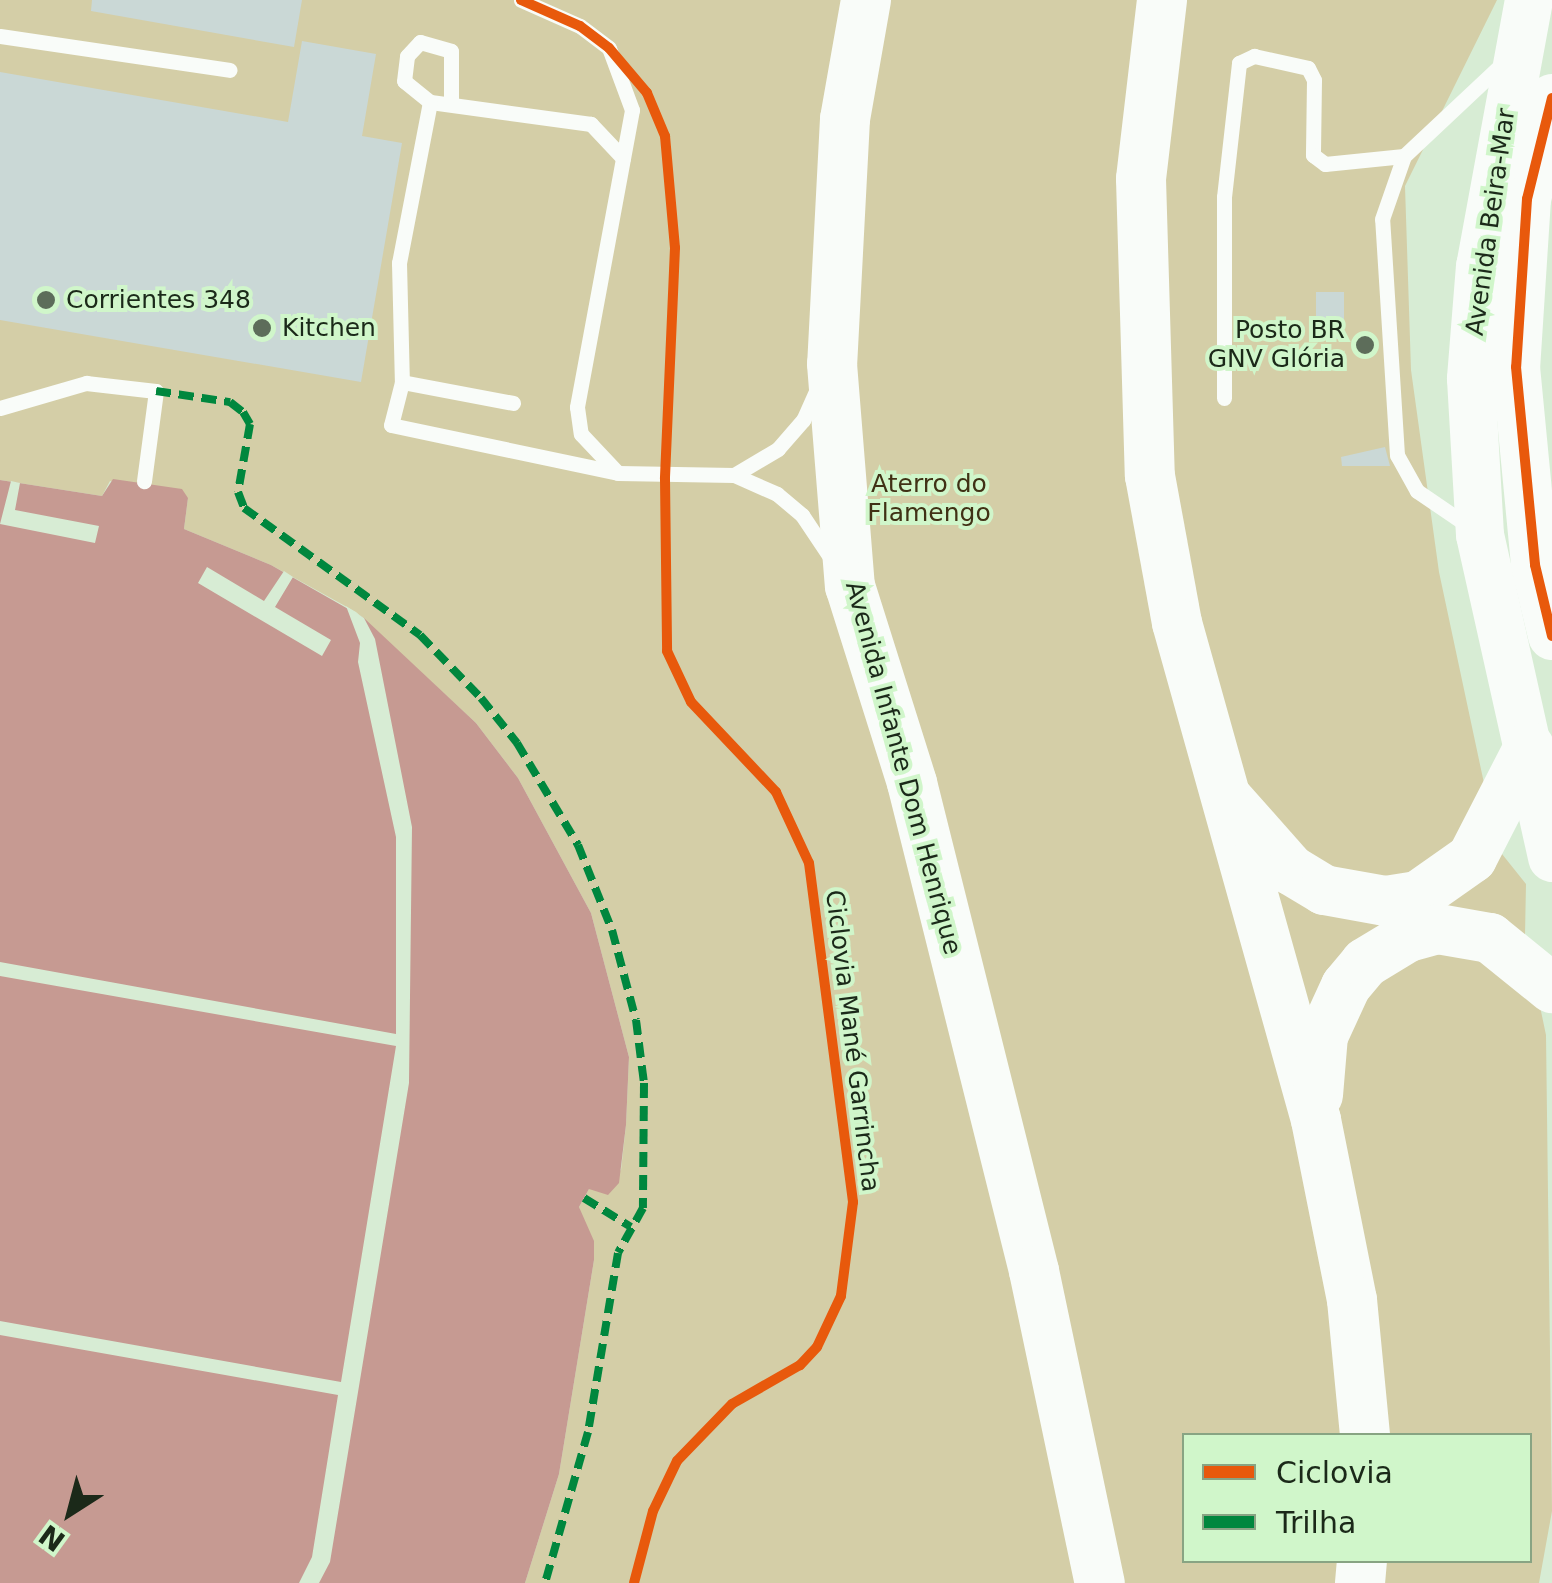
<!DOCTYPE html>
<html>
<head>
<meta charset="utf-8">
<style>
	body { margin:0 }
	#map { position:relative; width:1552px; height:1583px; overflow:hidden; background:#d7ecd4; font-family:"DejaVu Sans",sans-serif }
	div>[style] { position:absolute }
	[style*='--x'] { left:calc(var(--x)*1px); top:calc(var(--y)*1px); width:calc(var(--w)*1px); rotate:calc(var(--a)*1deg) }
	.green>* { inset:0; background:#d4cea7 }
	.water>* { inset:0; background:#c69a92 }
	.pier>* { inset:0; background:#d7ecd4 }
	.building>* { inset:0; background:#cad8d6; transform-origin:0 0 }
	.service>* { height:15px; margin:-7.5px; padding:0 7.5px; transform-origin:7.5px; border-radius:7.5px; background:#f9fcf9 }
	.primary>* { height:48px; margin:-24px; padding:0 24px; transform-origin:24px; border-radius:24px; background:#f9fcf9 }
	.trunk>* { height:50px; margin:-25px; padding:0 25px; transform-origin:25px; border-radius:25px; background:#f9fcf9 }
	.quiet>* { height:8px; margin-top:-4px; transform-origin:0; background:repeating-linear-gradient(90deg,#00873e 0 15px,transparent 0 23px) }
	.cycleway>* { height:10px; margin:-5px; padding:0 5px; transform-origin:5px; border-radius:5px; background:#e8590c }
	.dots>* { width:28px; height:28px; translate:-50% -50%; box-sizing:border-box; border:5px solid #d0f6ca; border-radius:50% }
	span { translate:-50% -50%; white-space:nowrap; text-align:center; line-height:1.15; -webkit-text-stroke:8px #d0f6ca; paint-order:stroke }
	.street-label { font-size:25px; color:#1b2919 }
	.poi-label { font-size:25px; color:#1b2919 }
	.left { translate:0 -50%; text-align:left }
	.right { translate:-100% -50%; text-align:right }
	.park-label { font-size:25px; color:#403115 }
	.legend { position:absolute; left:1182px; top:1433px; width:350px; height:130px; box-sizing:border-box; background:#d0f6ca; border:2px solid #88a483; margin:0; padding:12px 18px; list-style:none; font-size:30px; color:#1b2919 }
	.legend li { display:flex; align-items:center; gap:20px; height:50px }
	.legend b { width:50px; border:2px solid #88a483 }
	.north { position:absolute; left:20px; top:1463px; width:100px; height:100px; -webkit-text-stroke:8px #d0f6ca; paint-order:stroke; rotate:216deg; font-size:28px; font-weight:700; line-height:40px; text-align:center; color:#1b2919 }
	.north::after { content:''; display:block; margin:auto; width:35px; height:45px; background:#1b2919; clip-path:polygon(50% 0,100% 100%,50% 72%,0 100%) }
</style>
</head>
<body>
<div id="map">
	<div class="green">
		<i style="clip-path:polygon(evenodd,0 0,1497px 0,1405px 186px,1411px 370px,1439px 572px,1498px 849px,1526px 884px,1525px 935px,1546px 1035px,1552px 1511px,1539px 1583px,525px 1583px,559px 1474px,594px 1260px,579px 1207px,589px 1189px,621px 1170px,626px 1125px,629px 1057px,591px 913px,518px 778px,476px 723px,356px 612px,271px 565px,184px 529px,188px 498px,110px 481px,102px 496px,0 480px,0 0,1184px 1436px,1530px 1436px,1530px 1560px,1184px 1560px,1184px 1436px)"></i>
	</div>
	<div class="water">
		<i style="clip-path:polygon(113px 479px,182px 489px,188px 498px,184px 529px,271px 565px,364px 618px,476px 723px,518px 778px,591px 913px,629px 1057px,626px 1125px,619px 1183px,608px 1195px,589px 1189px,579px 1207px,594px 1241px,594px 1260px,559px 1474px,525px 1583px,0 1583px,0 480px,102px 496px)"></i>
	</div>
	<div class="pier">
		<i style="clip-path:polygon(11px 481px,20px 483px,15px 510px,99px 526px,95px 543px,0 524px)"></i>
		<i style="clip-path:polygon(207px 567px,264px 601px,284px 571px,293px 577px,275px 607px,331px 640px,322px 656px,198px 583px)"></i>
		<i style="clip-path:polygon(346px 606px,364px 618px,375px 639px,412px 827px,409px 1083px,330px 1562px,319px 1583px,299px 1583px,312px 1557px,338px 1395px,0 1335px,0 1321px,341px 1382px,396px 1046px,0 976px,0 962px,396px 1034px,396px 837px,358px 662px,360px 643px)"></i>
	</div>
	<div class="building">
		<i style="clip-path:polygon(92px 0,302px 0,294px 47px,91px 11px)"></i>
		<i style="clip-path:polygon(302px 41px,376px 54px,362px 136px,402px 143px,361px 382px,0 320px,0 72px,288px 122px)"></i>
		<i style="left:1316px;top:292px;width:28px;height:47px"></i>
		<i style="clip-path:polygon(1385px 447px,1390px 466px,1342px 466px,1341px 457px)"></i>
	</div>
	<div class="service">
		<i style="--x:521;--y:0;--w:64;--a:23.8"></i>
		<i style="--x:580;--y:26;--w:36;--a:37"></i>
		<i style="--x:609;--y:48;--w:66;--a:69.6"></i>
		<i style="--x:632;--y:110;--w:302;--a:100.5"></i>
		<i style="--x:577;--y:407;--w:27;--a:82"></i>
		<i style="--x:581;--y:434;--w:50;--a:46.6"></i>
		<i style="--x:0;--y:36;--w:232;--a:8.4"></i>
		<i style="--x:430;--y:102;--w:33;--a:-141"></i>
		<i style="--x:404;--y:81;--w:25;--a:-83"></i>
		<i style="--x:407;--y:56;--w:19;--a:-47"></i>
		<i style="--x:420;--y:42;--w:32;--a:16"></i>
		<i style="--x:451;--y:51;--w:53;--a:90"></i>
		<i style="--x:623;--y:158;--w:47;--a:-133.3"></i>
		<i style="--x:591;--y:124;--w:162;--a:-172.2"></i>
		<i style="--x:430;--y:102;--w:164;--a:100.9"></i>
		<i style="--x:399;--y:263;--w:119;--a:88.6"></i>
		<i style="--x:402;--y:382;--w:44;--a:104.3"></i>
		<i style="--x:391;--y:425;--w:232;--a:11.9"></i>
		<i style="--x:618;--y:473;--w:116;--a:1"></i>
		<i style="--x:402;--y:382;--w:113;--a:10.7"></i>
		<i style="--x:817;--y:389;--w:34;--a:114"></i>
		<i style="--x:803;--y:420;--w:38;--a:131"></i>
		<i style="--x:778;--y:449;--w:51;--a:149.4"></i>
		<i style="--x:734;--y:475;--w:47;--a:23.8"></i>
		<i style="--x:777;--y:494;--w:33;--a:40"></i>
		<i style="--x:802;--y:515;--w:54;--a:56.3"></i>
		<i style="--x:1224;--y:398;--w:201;--a:-90"></i>
		<i style="--x:1224;--y:197;--w:135;--a:-83.6"></i>
		<i style="--x:1239;--y:63;--w:17;--a:-25"></i>
		<i style="--x:1254;--y:56;--w:55;--a:12.5"></i>
		<i style="--x:1308;--y:68;--w:13;--a:63"></i>
		<i style="--x:1314;--y:80;--w:75;--a:90.8"></i>
		<i style="--x:1313;--y:155;--w:15;--a:37"></i>
		<i style="--x:1325;--y:164;--w:79;--a:-5.8"></i>
		<i style="--x:0;--y:408;--w:90;--a:-16.2"></i>
		<i style="--x:86;--y:383;--w:70;--a:6.5"></i>
		<i style="--x:156;--y:391;--w:91;--a:97.6"></i>
		<i style="--x:1470;--y:527;--w:64;--a:-145.8"></i>
		<i style="--x:1417;--y:491;--w:41;--a:-119.1"></i>
		<i style="--x:1397;--y:455;--w:236;--a:-93.6"></i>
		<i style="--x:1382;--y:219;--w:67;--a:-70.8"></i>
		<i style="--x:1404;--y:156;--w:139;--a:-43.2"></i>
	</div>
	<div class="primary">
		<i style="--x:1529;--y:0;--w:270;--a:100.4"></i>
		<i style="--x:1480;--y:266;--w:113;--a:94.6"></i>
		<i style="--x:1471;--y:379;--w:156;--a:86.7"></i>
		<i style="--x:1480;--y:535;--w:331;--a:77.4"></i>
		<i style="--x:1552;--y:98;--w:104;--a:103.9"></i>
		<i style="--x:1527;--y:199;--w:168;--a:93.7"></i>
		<i style="--x:1516;--y:367;--w:199;--a:84.5"></i>
		<i style="--x:1535;--y:565;--w:73;--a:76.5"></i>
	</div>
	<div class="trunk">
		<i style="--x:866;--y:0;--w:121;--a:100"></i>
		<i style="--x:845;--y:119;--w:245;--a:93"></i>
		<i style="--x:832;--y:364;--w:223;--a:85.4"></i>
		<i style="--x:850;--y:586;--w:207;--a:72.5"></i>
		<i style="--x:912;--y:783;--w:503;--a:75.96"></i>
		<i style="--x:1034;--y:1271;--w:319;--a:78.1"></i>
		<i style="--x:1162;--y:0;--w:180;--a:96.7"></i>
		<i style="--x:1141;--y:179;--w:297;--a:88.3"></i>
		<i style="--x:1150;--y:476;--w:149;--a:79.6"></i>
		<i style="--x:1177;--y:623;--w:516;--a:74.37"></i>
		<i style="--x:1316;--y:1120;--w:184;--a:78.7"></i>
		<i style="--x:1352;--y:1300;--w:137;--a:84.5"></i>
		<i style="--x:1229;--y:800;--w:94;--a:48.5"></i>
		<i style="--x:1291;--y:870;--w:39;--a:31"></i>
		<i style="--x:1324;--y:890;--w:63;--a:10.1"></i>
		<i style="--x:1386;--y:901;--w:32;--a:-9"></i>
		<i style="--x:1418;--y:896;--w:66;--a:-35.1"></i>
		<i style="--x:1472;--y:858;--w:125;--a:-62.8"></i>
		<i style="--x:1318;--y:1095;--w:59;--a:-85.2"></i>
		<i style="--x:1323;--y:1036;--w:55;--a:-65.3"></i>
		<i style="--x:1346;--y:986;--w:30;--a:-50"></i>
		<i style="--x:1365;--y:963;--w:50;--a:-31.2"></i>
		<i style="--x:1408;--y:937;--w:31;--a:-15"></i>
		<i style="--x:1438;--y:929;--w:53;--a:9.8"></i>
		<i style="--x:1490;--y:938;--w:80;--a:38.9"></i>
		<i style="--x:1360;--y:1583;--w:23;--a:-85"></i>
	</div>
	<div class="quiet">
		<i style="--x:156;--y:391;--w:75;--a:8.5"></i>
		<i style="--x:230;--y:402;--w:16;--a:38"></i>
		<i style="--x:243;--y:412;--w:14;--a:60"></i>
		<i style="--x:250;--y:424;--w:69;--a:100"></i>
		<i style="--x:238;--y:492;--w:17;--a:69"></i>
		<i style="--x:244;--y:508;--w:217;--a:35.8"></i>
		<i style="--x:420;--y:635;--w:88;--a:45.9"></i>
		<i style="--x:481;--y:698;--w:58;--a:51.3"></i>
		<i style="--x:517;--y:743;--w:119;--a:59.1"></i>
		<i style="--x:578;--y:845;--w:92;--a:68.2"></i>
		<i style="--x:612;--y:930;--w:93;--a:75.1"></i>
		<i style="--x:636;--y:1020;--w:64;--a:82.8"></i>
		<i style="--x:644;--y:1083;--w:125;--a:90.5"></i>
		<i style="--x:643;--y:1208;--w:51;--a:119.1"></i>
		<i style="--x:618;--y:1253;--w:181;--a:99.5"></i>
		<i style="--x:588;--y:1432;--w:157;--a:105.9"></i>
		<i style="--x:584;--y:1198;--w:55;--a:31.7"></i>
	</div>
	<div class="cycleway">
		<i style="--x:521;--y:0;--w:64;--a:23.8"></i>
		<i style="--x:580;--y:26;--w:36;--a:37"></i>
		<i style="--x:609;--y:48;--w:59;--a:49.8"></i>
		<i style="--x:647;--y:93;--w:47;--a:67.3"></i>
		<i style="--x:665;--y:136;--w:112;--a:84.9"></i>
		<i style="--x:675;--y:248;--w:231;--a:92.5"></i>
		<i style="--x:665;--y:479;--w:172;--a:89.3"></i>
		<i style="--x:667;--y:651;--w:56;--a:64.8"></i>
		<i style="--x:691;--y:702;--w:124;--a:46.6"></i>
		<i style="--x:776;--y:792;--w:78;--a:65.1"></i>
		<i style="--x:809;--y:863;--w:342;--a:82.6"></i>
		<i style="--x:853;--y:1202;--w:95;--a:97.3"></i>
		<i style="--x:841;--y:1296;--w:56;--a:115.2"></i>
		<i style="--x:817;--y:1347;--w:25;--a:133"></i>
		<i style="--x:800;--y:1365;--w:78;--a:150.2"></i>
		<i style="--x:732;--y:1404;--w:79;--a:134"></i>
		<i style="--x:677;--y:1461;--w:55;--a:115.6"></i>
		<i style="--x:653;--y:1511;--w:74;--a:104.8"></i>
		<i style="--x:1552;--y:98;--w:104;--a:103.9"></i>
		<i style="--x:1527;--y:199;--w:168;--a:93.7"></i>
		<i style="--x:1516;--y:367;--w:199;--a:84.5"></i>
		<i style="--x:1535;--y:565;--w:73;--a:76.5"></i>
	</div>
	<div class="dots">
		<i style="left:46px;top:300px;background:#5d6d5a"></i>
		<i style="left:262px;top:328px;background:#5d6d5a"></i>
		<i style="left:1365px;top:345px;background:#5d6d5a"></i>
	</div>
	<div class="street-label">
		<span style="left:1491px;top:222px;rotate:-82deg">Avenida Beira-Mar</span>
		<span style="left:903px;top:768px;rotate:75deg">Avenida Infante Dom Henrique</span>
		<span style="left:852px;top:1041px;rotate:83deg">Ciclovia Mané Garrincha</span>
	</div>
	<div class="poi-label">
		<span class="left" style="left:66px;top:300px">Corrientes 348</span>
		<span class="left" style="left:282px;top:328px">Kitchen</span>
		<span class="right" style="left:1345px;top:345px">Posto BR<br>GNV Glória</span>
	</div>
	<div class="park-label">
		<span style="left:929px;top:499px">Aterro do<br>Flamengo</span>
	</div>
	<ul class="legend">
	<li><b style="height:12px;background:#e8590c"></b>Ciclovia</li>
	<li><b style="height:12px;background:#00873e"></b>Trilha</li>
	</ul>
	<div class="north">N</div>
</div>
</body>
</html>
